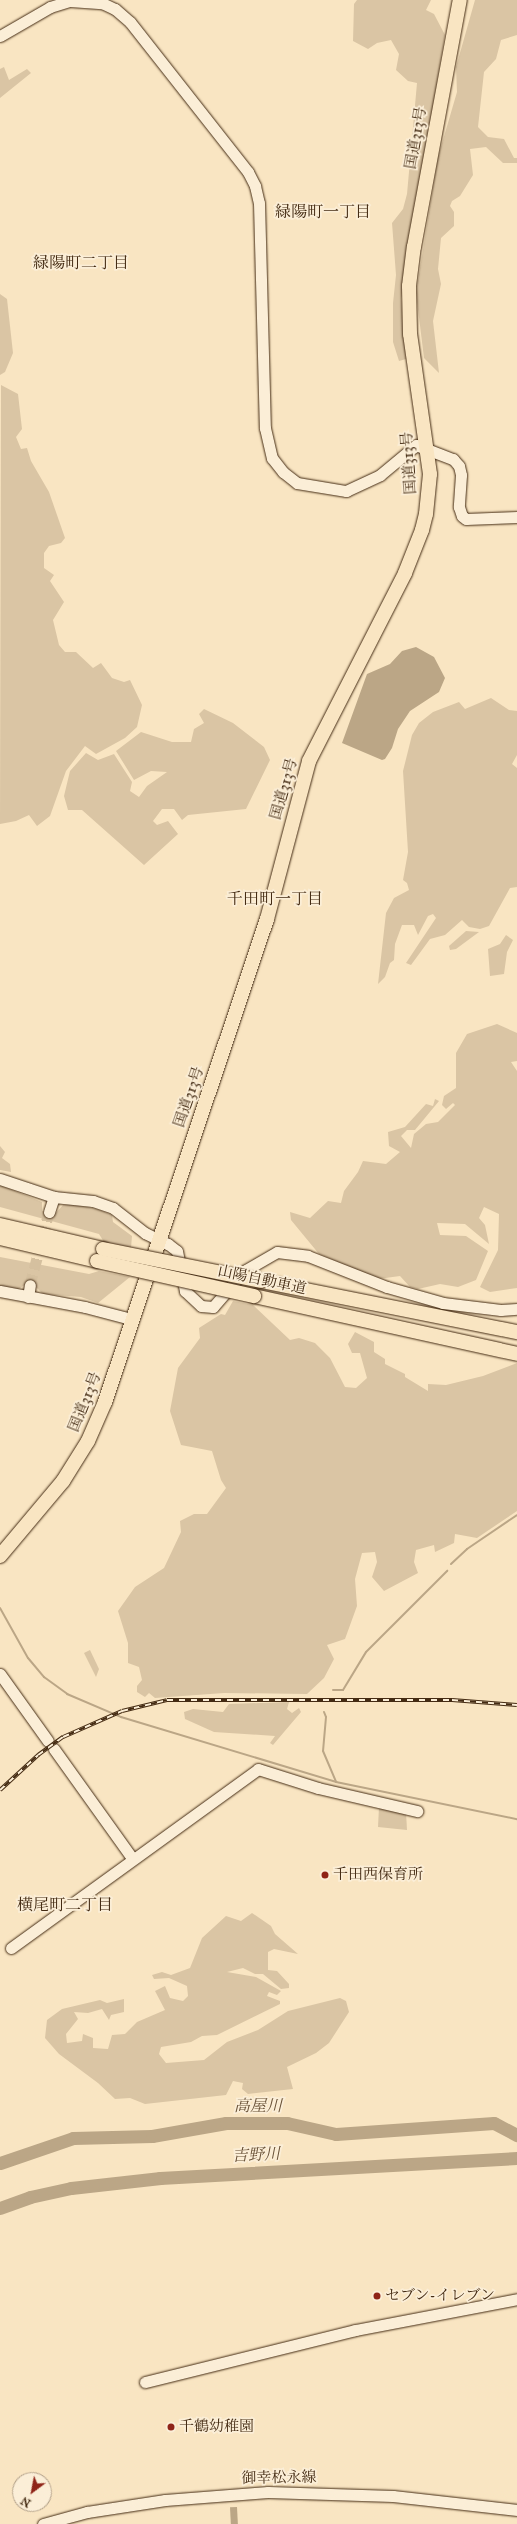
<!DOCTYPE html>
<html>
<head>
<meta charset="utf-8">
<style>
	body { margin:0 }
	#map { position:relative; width:517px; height:2524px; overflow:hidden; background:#f9e5c2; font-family:"IM FELL Great Primer","Noto Serif JP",serif }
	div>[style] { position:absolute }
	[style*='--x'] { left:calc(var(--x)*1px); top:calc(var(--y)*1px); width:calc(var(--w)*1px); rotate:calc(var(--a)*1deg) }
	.green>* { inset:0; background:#dac5a4 }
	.water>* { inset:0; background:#bba686; transform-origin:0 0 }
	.stream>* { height:2px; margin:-1px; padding:0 1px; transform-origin:1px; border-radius:1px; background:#bba686 }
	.river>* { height:13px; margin:-6.5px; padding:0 6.5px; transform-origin:6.5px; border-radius:6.5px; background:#bba686 }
	.secondary-tunnel>* { height:11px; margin-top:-5.5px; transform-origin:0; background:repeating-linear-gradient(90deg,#d5c09f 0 11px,transparent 0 16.5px) }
	.roads { filter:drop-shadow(0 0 1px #442b13) drop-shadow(0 0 1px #442b13) }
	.secondary>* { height:11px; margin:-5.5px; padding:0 5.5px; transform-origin:5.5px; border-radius:5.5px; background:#fbeed7 }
	.highway>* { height:14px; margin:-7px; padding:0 7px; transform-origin:7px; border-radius:7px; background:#f9e5c2 }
	.rail>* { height:3.5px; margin-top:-1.75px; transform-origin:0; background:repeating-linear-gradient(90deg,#fbeed7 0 6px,#442b13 0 12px); box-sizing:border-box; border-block:1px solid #442b13 }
	.bridges { filter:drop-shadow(0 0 1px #442b13) drop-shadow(0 0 1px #442b13) }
	.highway-bridge>* { height:14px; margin:-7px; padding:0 7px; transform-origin:7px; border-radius:7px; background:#f9e5c2 }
	.dots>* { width:11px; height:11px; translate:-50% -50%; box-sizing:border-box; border:2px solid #fbeed7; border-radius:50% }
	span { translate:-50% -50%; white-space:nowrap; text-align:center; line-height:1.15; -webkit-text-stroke:3.5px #fbeed7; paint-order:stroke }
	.street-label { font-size:15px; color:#442b13 }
	.poi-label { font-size:15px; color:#442b13 }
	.left { translate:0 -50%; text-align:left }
	.neighbourhood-label { font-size:16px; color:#442b13 }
	.water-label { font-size:16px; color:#685036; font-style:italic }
	.north { position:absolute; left:12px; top:2472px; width:40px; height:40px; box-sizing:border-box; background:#fbeed7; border:1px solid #b2a089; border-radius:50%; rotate:212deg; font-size:11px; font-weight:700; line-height:16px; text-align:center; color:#442b13 }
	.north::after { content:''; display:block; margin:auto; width:14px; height:18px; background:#8f2418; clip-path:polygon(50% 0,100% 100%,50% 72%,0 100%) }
</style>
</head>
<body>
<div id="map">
	<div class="green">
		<i style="clip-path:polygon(357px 0,431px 0,426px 10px,434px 14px,445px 35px,401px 299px,406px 359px,399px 361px,393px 342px,393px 303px,396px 275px,392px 223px,403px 209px,407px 194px,417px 83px,408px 81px,396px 70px,399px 54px,391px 40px,377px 43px,368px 49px,353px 41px,354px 4px)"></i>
		<i style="clip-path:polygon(475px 0,517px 0,517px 35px,501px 40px,496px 59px,484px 72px,478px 127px,488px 137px,504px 139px,514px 158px,517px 158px,517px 163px,503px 163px,486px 147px,470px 149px,473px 175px,460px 196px,452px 201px,450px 206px,454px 212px,454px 226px,441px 238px,438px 269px,441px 284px,433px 321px,439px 373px,424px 358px,416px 293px,438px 157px,457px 92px,456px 67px)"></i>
		<i style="clip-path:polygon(4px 67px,9px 80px,27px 69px,31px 73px,0 98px,0 69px)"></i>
		<i style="clip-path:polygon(0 294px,7px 299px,13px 353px,5px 372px,0 375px)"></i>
		<i style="clip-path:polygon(1px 385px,18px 394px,22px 429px,16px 437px,21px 449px,27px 448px,31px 461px,49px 492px,65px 538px,61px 543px,49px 546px,44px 553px,44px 568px,54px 575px,50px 581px,64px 602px,53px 620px,59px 645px,65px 652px,76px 652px,93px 668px,101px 663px,112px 678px,124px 682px,130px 680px,142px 705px,137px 727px,125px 738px,96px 754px,85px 746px,66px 771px,50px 816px,37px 826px,29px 815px,16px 821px,0 824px)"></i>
		<i style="clip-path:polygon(491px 698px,509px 710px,517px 711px,517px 755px,512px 764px,517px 768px,517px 887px,510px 888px,489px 926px,480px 929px,469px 927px,462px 920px,445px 935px,430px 939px,411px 965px,406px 963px,436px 918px,433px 914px,428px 916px,418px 935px,414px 925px,402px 925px,395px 944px,394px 960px,390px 963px,385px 977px,378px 984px,386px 913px,394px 898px,409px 890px,407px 883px,403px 880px,408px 852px,403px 771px,412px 735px,419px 723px,433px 712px,459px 702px,465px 709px)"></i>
		<i style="clip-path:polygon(204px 709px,233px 723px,264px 747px,270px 760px,246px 809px,188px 815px,182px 820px,174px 809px,162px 809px,153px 821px,157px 825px,168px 821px,178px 834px,144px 865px,82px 810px,68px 810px,64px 796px,70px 771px,86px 753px,98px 760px,114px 754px,132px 782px,130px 791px,139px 797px,147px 786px,167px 772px,151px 771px,134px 780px,116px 751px,141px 732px,172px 742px,191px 742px,194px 729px,204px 723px,199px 714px)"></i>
		<i style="clip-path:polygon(466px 931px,479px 932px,456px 949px,450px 950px,449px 946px)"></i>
		<i style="clip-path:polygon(506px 935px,513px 940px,507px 952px,504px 974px,490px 976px,488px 949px,500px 944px)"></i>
		<i style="clip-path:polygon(497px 1024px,517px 1033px,517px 1061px,511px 1062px,517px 1071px,517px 1288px,490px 1292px,480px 1287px,498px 1250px,499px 1214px,484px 1207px,479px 1218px,485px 1225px,489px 1244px,465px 1224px,437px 1223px,440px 1235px,466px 1236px,488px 1251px,476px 1280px,458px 1287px,440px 1284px,418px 1289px,410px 1287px,400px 1276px,378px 1279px,319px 1254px,291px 1220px,290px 1212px,310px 1218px,328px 1201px,341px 1203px,344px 1191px,358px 1172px,363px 1161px,386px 1164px,400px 1152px,389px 1146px,388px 1132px,405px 1127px,426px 1104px,433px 1106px,435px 1099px,439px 1101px,415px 1130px,407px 1130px,401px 1136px,411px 1148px,414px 1134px,426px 1124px,438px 1122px,455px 1105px,453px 1103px,446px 1109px,442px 1105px,444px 1096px,456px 1088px,456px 1053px,467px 1034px)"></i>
		<i style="clip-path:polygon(0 1146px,5px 1152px,2px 1158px,10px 1164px,11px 1172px,0 1170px)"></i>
		<i style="clip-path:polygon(0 1185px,42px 1202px,42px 1211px,55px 1214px,63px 1205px,72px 1204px,97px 1209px,112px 1215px,113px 1222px,132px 1236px,131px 1248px,104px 1242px,99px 1234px,0 1207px)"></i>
		<i style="clip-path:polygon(0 1257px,89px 1274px,99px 1271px,130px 1277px,98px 1303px,81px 1297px,43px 1294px,34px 1285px,26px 1284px,17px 1290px,0 1286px)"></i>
		<i style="clip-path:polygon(233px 1301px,253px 1305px,290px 1340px,299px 1338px,315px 1343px,330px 1358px,345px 1387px,356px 1388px,367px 1378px,360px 1353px,352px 1353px,348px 1344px,355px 1332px,374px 1342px,374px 1352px,385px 1359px,385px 1364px,405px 1374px,405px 1377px,428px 1391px,428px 1384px,446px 1385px,483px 1376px,517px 1363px,517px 1511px,477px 1538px,455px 1534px,454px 1543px,435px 1552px,434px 1545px,416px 1550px,414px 1562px,418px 1573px,384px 1591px,372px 1577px,377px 1562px,375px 1552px,362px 1553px,355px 1579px,357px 1606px,345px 1639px,327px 1645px,334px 1659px,324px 1678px,307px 1694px,224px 1693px,155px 1698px,149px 1693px,145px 1697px,137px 1692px,137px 1686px,142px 1680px,139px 1667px,128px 1663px,128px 1643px,118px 1611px,135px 1587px,164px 1568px,181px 1532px,180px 1521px,194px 1514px,207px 1514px,226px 1488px,221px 1480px,212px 1451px,181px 1445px,170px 1411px,178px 1368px,200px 1338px,199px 1328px,221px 1314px,225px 1315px)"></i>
		<i style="clip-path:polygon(90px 1650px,99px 1669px,96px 1677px,84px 1653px)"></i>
		<i style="clip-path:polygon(289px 1702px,287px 1709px,292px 1713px,299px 1708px,301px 1712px,273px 1745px,270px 1743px,275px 1736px,214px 1732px,185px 1719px,184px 1712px,193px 1709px,223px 1712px,229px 1704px)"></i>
		<i style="clip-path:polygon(379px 1807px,406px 1812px,407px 1830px,378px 1827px)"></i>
		<i style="clip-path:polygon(252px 1913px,271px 1926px,275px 1934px,298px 1954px,274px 1949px,268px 1952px,268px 1970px,277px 1971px,289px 1984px,289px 1988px,281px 1989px,263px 1974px,255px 1974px,243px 1968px,227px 1972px,256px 1977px,281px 1991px,277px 1995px,269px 1992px,267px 1996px,280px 2001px,280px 2004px,217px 2035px,202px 2036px,191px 2042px,161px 2047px,159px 2054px,166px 2063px,204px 2060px,227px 2042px,258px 2030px,288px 2011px,340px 1998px,346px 2001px,349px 2012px,329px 2043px,316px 2053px,287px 2067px,293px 2089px,248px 2094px,242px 2089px,243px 2083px,233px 2081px,226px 2095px,145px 2104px,130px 2098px,115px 2099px,98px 2083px,59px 2054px,45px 2038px,47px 2020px,62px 2009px,100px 2000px,107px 2003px,124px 1999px,124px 2012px,111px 2015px,109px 2020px,102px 2009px,88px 2013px,74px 2012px,78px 2019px,66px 2034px,67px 2043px,82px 2041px,83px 2034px,93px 2038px,93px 2048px,108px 2049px,112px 2035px,125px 2034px,137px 2022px,165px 2010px,155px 1991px,165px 1986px,170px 1998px,183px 2001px,188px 1996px,187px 1986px,169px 1978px,154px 1979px,152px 1975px,162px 1972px,171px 1975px,190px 1968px,202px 1938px,226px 1916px,241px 1921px)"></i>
	</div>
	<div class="water">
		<i style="clip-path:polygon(416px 647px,434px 657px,445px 678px,439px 692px,410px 711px,398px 729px,392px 748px,385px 759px,382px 760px,342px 743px,367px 674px,390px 664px,402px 651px)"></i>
		<i style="left:237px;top:2507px;width:17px;height:7px;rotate:87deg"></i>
	</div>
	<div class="stream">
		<i style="--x:451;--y:1564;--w:22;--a:-43"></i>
		<i style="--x:467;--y:1549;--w:60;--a:-34.2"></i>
		<i style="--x:0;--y:1608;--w:57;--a:60.8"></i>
		<i style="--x:28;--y:1658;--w:25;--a:50"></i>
		<i style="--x:44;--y:1677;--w:29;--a:36"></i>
		<i style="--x:67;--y:1694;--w:59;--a:23.1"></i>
		<i style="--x:121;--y:1717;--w:225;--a:16.8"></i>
		<i style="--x:336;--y:1782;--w:185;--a:11.6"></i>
		<i style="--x:333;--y:1690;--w:10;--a:0"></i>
		<i style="--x:343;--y:1690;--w:44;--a:-58.8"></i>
		<i style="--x:366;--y:1652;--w:115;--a:-45"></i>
		<i style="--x:324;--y:1712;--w:5;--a:68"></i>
		<i style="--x:326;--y:1717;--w:34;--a:95"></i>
		<i style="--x:323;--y:1751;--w:33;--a:67"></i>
	</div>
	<div class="river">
		<i style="--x:0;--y:2163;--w:77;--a:-18.9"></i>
		<i style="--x:73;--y:2138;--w:79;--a:-1.5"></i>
		<i style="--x:152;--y:2136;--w:75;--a:-10"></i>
		<i style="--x:226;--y:2123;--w:61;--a:0"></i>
		<i style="--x:287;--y:2123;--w:50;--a:12.7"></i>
		<i style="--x:336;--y:2134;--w:158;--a:-4"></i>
		<i style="--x:494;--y:2123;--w:26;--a:28"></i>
		<i style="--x:0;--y:2208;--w:32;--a:-20"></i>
		<i style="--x:30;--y:2197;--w:42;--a:-12.4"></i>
		<i style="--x:71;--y:2188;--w:90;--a:-6.4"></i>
		<i style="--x:160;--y:2178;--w:358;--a:-3.2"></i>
	</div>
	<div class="secondary-tunnel">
		<i style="--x:30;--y:1285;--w:75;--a:-75.4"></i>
	</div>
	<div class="roads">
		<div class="secondary">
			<i style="--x:0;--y:36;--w:58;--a:-30.1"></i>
			<i style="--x:50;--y:7;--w:21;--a:-17"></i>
			<i style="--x:70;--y:1;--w:32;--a:4"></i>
			<i style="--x:102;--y:3;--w:14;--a:25"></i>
			<i style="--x:115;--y:9;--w:20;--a:41"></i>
			<i style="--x:130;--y:22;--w:191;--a:51.8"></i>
			<i style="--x:248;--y:172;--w:16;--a:63"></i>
			<i style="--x:255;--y:186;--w:17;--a:77"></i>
			<i style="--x:259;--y:203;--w:225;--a:88.5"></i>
			<i style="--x:265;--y:428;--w:31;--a:77"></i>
			<i style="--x:272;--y:458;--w:18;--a:52"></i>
			<i style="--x:283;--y:472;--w:18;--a:38"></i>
			<i style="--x:297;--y:483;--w:50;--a:9.3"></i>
			<i style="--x:346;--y:491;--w:38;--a:-25"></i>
			<i style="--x:380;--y:475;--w:47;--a:-39.8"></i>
			<i style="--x:416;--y:445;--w:40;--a:21"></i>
			<i style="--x:453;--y:459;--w:9;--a:49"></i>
			<i style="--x:459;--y:466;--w:9;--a:77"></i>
			<i style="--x:461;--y:475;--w:32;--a:94"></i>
			<i style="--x:459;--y:507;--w:9;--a:72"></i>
			<i style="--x:462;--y:516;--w:5;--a:37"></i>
			<i style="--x:466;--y:519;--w:51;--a:-2.2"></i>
			<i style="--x:0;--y:1179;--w:57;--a:18.4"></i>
			<i style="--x:54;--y:1197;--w:39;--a:6"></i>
			<i style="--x:93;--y:1201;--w:21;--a:19"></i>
			<i style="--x:113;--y:1208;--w:41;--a:38"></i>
			<i style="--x:145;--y:1233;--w:25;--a:26"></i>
			<i style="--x:168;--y:1244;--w:11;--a:38"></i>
			<i style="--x:177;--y:1251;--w:41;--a:78.7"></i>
			<i style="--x:185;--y:1291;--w:22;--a:43"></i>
			<i style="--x:201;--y:1306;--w:12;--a:5"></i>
			<i style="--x:213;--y:1307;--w:48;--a:-49.3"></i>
			<i style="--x:244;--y:1271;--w:38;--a:-30"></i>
			<i style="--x:277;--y:1252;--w:31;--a:7"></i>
			<i style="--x:308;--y:1256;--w:85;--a:21.4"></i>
			<i style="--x:387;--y:1287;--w:58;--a:15.9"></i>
			<i style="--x:443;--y:1303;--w:58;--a:6.9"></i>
			<i style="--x:501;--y:1310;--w:16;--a:-4"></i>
			<i style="--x:49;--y:1212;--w:16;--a:-72"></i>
			<i style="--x:0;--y:1291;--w:86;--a:10.7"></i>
			<i style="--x:85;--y:1307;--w:48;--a:14.6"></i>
			<i style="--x:28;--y:1297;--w:12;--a:-81"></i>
			<i style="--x:0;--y:1674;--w:82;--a:54.4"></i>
			<i style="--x:54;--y:1749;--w:134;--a:54.4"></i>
			<i style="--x:11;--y:1948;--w:305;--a:-35.9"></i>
			<i style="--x:258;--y:1769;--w:63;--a:17.6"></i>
			<i style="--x:318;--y:1788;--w:102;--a:13.1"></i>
			<i style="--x:145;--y:2382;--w:216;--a:-13.9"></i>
			<i style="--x:355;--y:2330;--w:165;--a:-10.8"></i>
			<i style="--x:43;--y:2524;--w:46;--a:-15.3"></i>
			<i style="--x:87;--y:2512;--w:79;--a:-8.7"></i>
			<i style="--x:165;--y:2500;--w:103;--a:-4.4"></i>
			<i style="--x:268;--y:2492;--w:125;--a:1.8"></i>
			<i style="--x:393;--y:2496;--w:125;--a:6.4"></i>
		</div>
		<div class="highway">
			<i style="--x:0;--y:1225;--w:106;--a:13.1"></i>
			<i style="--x:0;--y:1238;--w:100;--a:13.3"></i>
			<i style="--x:261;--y:1281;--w:261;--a:11.3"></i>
			<i style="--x:254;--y:1296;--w:269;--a:12.4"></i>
			<i style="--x:0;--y:1556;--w:98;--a:-50"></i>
			<i style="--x:63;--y:1481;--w:47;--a:-58"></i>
			<i style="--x:88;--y:1441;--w:43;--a:-66.4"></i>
			<i style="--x:105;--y:1402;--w:509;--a:-71.46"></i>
			<i style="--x:267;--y:919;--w:163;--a:-75.1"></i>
			<i style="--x:309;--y:761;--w:211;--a:-62.9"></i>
			<i style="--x:405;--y:573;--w:46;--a:-68.4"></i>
			<i style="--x:422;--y:530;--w:16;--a:-76"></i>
			<i style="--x:426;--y:514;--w:40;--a:-84.3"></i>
			<i style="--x:430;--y:474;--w:141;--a:-98.1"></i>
			<i style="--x:410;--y:334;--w:48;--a:-91.2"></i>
			<i style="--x:409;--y:286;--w:39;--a:-83"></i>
			<i style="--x:414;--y:247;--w:251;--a:-79.5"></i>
		</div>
	</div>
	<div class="rail">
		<i style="--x:0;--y:1790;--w:52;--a:-42.6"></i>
		<i style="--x:38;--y:1755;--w:31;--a:-36"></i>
		<i style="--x:63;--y:1737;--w:64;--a:-23.8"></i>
		<i style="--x:122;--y:1711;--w:46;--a:-13.7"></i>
		<i style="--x:167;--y:1700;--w:285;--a:0"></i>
		<i style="--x:452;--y:1700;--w:65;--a:4.4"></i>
	</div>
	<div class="bridges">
		<div class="highway-bridge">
			<i style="--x:103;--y:1249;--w:161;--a:11.4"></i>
			<i style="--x:97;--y:1261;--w:161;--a:12.6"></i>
		</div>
	</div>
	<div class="dots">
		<i style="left:325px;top:1875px;background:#8f2418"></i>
		<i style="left:377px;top:2296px;background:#8f2418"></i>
		<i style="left:171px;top:2427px;background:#8f2418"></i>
	</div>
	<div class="street-label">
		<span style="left:416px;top:138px;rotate:-80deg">国道313号</span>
		<span style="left:409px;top:463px;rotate:-94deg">国道313号</span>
		<span style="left:284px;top:789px;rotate:-74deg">国道313号</span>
		<span style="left:189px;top:1097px;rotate:-71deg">国道313号</span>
		<span style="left:262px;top:1280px;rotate:12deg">山陽自動車道</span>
		<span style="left:85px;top:1402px;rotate:-68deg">国道313号</span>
		<span style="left:279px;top:2478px;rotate:-1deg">御幸松永線</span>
	</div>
	<div class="poi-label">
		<span class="left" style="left:333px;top:1875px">千田西保育所</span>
		<span class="left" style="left:385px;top:2296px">セブン-イレブン</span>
		<span class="left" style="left:179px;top:2427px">千鶴幼稚園</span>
	</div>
	<div class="neighbourhood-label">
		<span style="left:323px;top:212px">緑陽町一丁目</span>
		<span style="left:81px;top:263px">緑陽町二丁目</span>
		<span style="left:275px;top:899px">千田町一丁目</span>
		<span style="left:65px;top:1905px">横尾町二丁目</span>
	</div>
	<div class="water-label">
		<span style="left:258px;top:2106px">高屋川</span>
		<span style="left:256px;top:2155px;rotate:-3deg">吉野川</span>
	</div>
	<div class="north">N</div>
</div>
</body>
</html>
